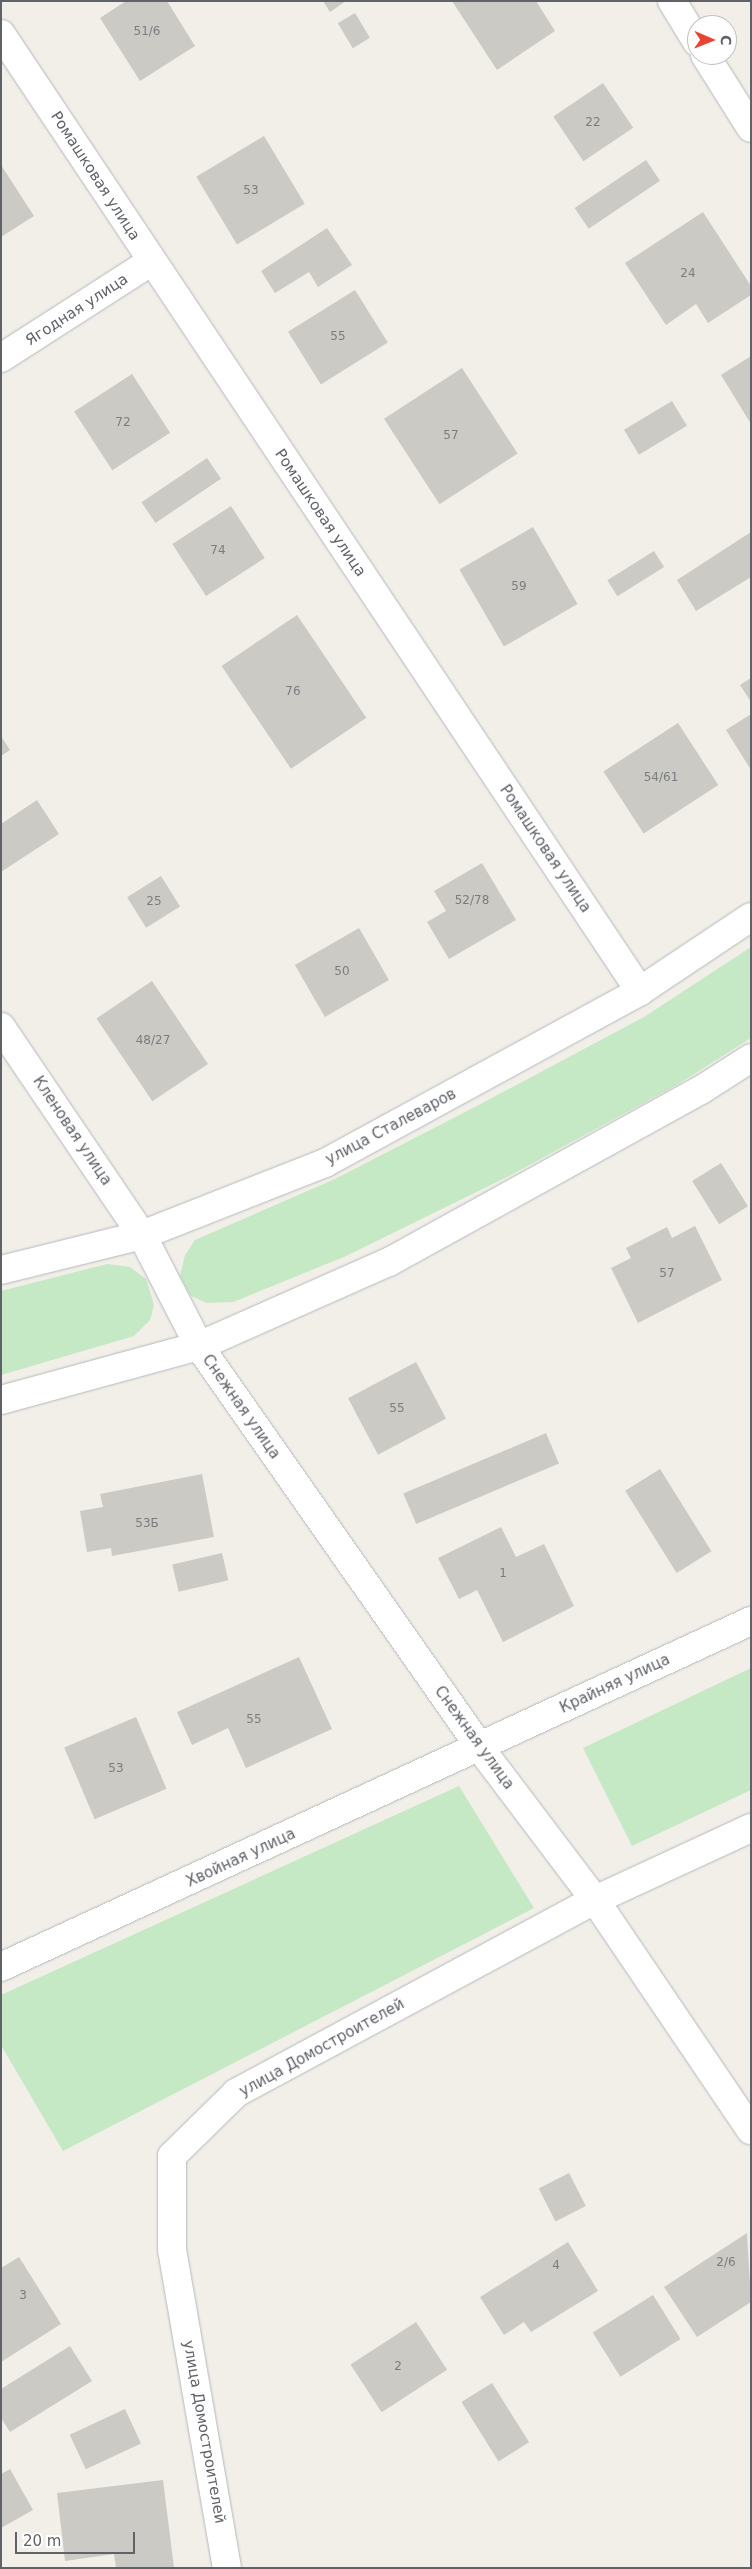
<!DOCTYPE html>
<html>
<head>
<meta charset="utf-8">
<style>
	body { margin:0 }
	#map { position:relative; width:752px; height:2569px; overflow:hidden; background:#f1efe8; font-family:"DejaVu Sans",sans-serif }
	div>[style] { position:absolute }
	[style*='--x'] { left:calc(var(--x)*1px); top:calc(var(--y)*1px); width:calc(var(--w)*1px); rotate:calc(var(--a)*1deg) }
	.green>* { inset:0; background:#c5e8c5 }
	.building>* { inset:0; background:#cccac5; transform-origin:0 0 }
	.roads { filter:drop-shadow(0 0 1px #b5b8bc) drop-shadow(0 0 1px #b5b8bc) }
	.minor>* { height:28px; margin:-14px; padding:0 14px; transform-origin:14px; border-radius:14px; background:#fff }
	.secondary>* { height:28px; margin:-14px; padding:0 14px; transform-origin:14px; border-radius:14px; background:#fff }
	span { translate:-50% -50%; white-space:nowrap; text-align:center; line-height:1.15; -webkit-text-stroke:4px #fff; paint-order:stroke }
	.number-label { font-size:12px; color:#7a7d7f }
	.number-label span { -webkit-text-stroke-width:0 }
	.street-label { font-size:15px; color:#5f6368 }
	.frame { position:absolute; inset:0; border:2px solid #5f6368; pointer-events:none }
	.north { position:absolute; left:687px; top:15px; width:50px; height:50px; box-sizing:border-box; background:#fff; border:1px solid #bfc1c3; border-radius:50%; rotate:91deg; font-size:14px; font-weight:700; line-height:20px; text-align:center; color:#5f6368 }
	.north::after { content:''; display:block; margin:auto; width:18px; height:22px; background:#ea4335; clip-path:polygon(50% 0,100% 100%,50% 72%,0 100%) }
	.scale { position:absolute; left:15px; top:2532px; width:120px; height:22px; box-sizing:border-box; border:2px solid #5f6368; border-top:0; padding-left:6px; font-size:15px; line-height:18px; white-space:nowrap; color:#5f6368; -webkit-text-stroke:4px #fff; paint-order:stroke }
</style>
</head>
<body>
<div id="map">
	<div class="green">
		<i style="clip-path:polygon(751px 947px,751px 1038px,675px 1086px,509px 1176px,346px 1256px,233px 1302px,207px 1303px,191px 1296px,180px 1276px,185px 1255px,195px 1240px,335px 1179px,475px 1107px,644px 1017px)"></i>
		<i style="clip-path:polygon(107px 1264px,130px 1267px,146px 1279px,154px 1305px,150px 1320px,134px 1336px,1px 1375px,1px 1291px)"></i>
		<i style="clip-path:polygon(751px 1668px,751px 1790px,632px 1846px,583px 1748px)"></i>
		<i style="clip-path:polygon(459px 1786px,534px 1908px,63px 2151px,1px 2045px,1px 1995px)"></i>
	</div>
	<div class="building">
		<i style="clip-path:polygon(126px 1px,167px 1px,195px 46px,140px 81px,100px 18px)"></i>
		<i style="clip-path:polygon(323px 1px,346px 1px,330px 12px)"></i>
		<i style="clip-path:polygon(452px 1px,536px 1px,555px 31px,497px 70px)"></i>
		<i style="left:355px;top:13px;width:29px;height:20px;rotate:59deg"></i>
		<i style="left:603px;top:83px;width:54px;height:60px;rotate:56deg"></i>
		<i style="left:264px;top:136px;width:79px;height:79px;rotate:59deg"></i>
		<i style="left:646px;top:160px;width:25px;height:86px;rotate:56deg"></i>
		<i style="clip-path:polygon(1px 165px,34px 216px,1px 237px)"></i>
		<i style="clip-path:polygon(703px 212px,751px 286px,751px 295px,708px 323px,696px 304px,666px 325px,625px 263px)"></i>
		<i style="clip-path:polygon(327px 228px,352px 265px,318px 287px,309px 272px,275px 293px,261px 271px)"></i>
		<i style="left:355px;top:290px;width:62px;height:79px;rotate:58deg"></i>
		<i style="clip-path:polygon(751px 356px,751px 424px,721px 375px)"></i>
		<i style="left:462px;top:368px;width:102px;height:93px;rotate:57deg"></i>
		<i style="left:132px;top:374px;width:70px;height:69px;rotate:57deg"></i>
		<i style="left:672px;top:401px;width:29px;height:56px;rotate:59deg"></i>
		<i style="left:207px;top:458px;width:25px;height:79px;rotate:56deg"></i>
		<i style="left:231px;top:506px;width:62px;height:70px;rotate:57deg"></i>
		<i style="left:533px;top:527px;width:89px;height:85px;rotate:60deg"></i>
		<i style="clip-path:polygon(751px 532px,751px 577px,696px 611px,677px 580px)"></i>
		<i style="left:654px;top:551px;width:19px;height:55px;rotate:58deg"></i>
		<i style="left:297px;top:615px;width:124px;height:91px;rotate:56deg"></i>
		<i style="clip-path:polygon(751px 678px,751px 702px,740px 685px)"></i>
		<i style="clip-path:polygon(751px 714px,751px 770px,726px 730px)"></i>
		<i style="left:678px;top:723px;width:74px;height:89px;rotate:57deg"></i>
		<i style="clip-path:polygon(1px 736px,10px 750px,1px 756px)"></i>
		<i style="clip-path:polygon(37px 800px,59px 834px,1px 872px,1px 824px)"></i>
		<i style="clip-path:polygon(482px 863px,516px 920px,449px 959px,427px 922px,446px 911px,434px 891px)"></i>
		<i style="left:161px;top:876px;width:36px;height:40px;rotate:58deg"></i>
		<i style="left:359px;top:928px;width:60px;height:74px;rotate:60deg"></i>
		<i style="left:152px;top:981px;width:100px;height:67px;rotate:56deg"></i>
		<i style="left:721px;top:1163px;width:51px;height:34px;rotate:58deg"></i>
		<i style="clip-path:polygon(695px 1226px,722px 1280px,638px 1323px,611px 1268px,631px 1258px,626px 1248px,667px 1227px,672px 1238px)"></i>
		<i style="left:416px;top:1362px;width:64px;height:77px;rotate:62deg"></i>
		<i style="left:546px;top:1433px;width:33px;height:155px;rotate:67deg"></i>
		<i style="left:660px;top:1469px;width:97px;height:41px;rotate:58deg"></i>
		<i style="clip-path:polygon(202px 1474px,214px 1537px,112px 1556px,111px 1548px,87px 1552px,80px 1511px,103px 1507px,100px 1494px)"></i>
		<i style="clip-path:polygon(501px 1527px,516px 1557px,544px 1544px,574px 1606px,503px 1642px,477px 1590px,459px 1599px,438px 1558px)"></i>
		<i style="left:222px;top:1553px;width:28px;height:51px;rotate:77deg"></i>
		<i style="clip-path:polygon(299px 1657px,332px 1729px,246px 1768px,228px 1728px,192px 1745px,177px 1712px)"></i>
		<i style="left:136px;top:1717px;width:78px;height:78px;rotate:67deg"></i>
		<i style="left:569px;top:2173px;width:37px;height:34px;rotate:63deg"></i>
		<i style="clip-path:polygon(747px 2233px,751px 2302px,697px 2337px,664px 2287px)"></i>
		<i style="clip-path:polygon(568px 2242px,598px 2291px,531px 2332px,524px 2322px,504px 2335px,480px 2297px)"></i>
		<i style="clip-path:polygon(19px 2257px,61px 2324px,1px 2362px,1px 2268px)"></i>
		<i style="left:653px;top:2295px;width:52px;height:71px;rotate:58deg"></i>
		<i style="left:416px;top:2322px;width:57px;height:78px;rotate:57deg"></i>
		<i style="clip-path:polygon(70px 2346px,92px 2381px,10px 2432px,1px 2418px,1px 2389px)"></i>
		<i style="left:492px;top:2383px;width:70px;height:36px;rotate:58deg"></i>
		<i style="left:125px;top:2409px;width:38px;height:61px;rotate:65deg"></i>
		<i style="clip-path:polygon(10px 2469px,33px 2510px,1px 2528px,1px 2474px)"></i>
		<i style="clip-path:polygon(163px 2480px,174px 2568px,116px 2568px,114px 2554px,65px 2561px,57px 2493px)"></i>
	</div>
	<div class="roads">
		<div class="minor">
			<i style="--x:672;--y:1;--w:48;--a:58.6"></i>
			<i style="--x:1;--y:34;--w:1151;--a:56.27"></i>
			<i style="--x:705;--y:55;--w:86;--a:57.8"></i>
			<i style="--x:1;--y:358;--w:179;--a:-32.7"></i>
			<i style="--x:1;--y:1027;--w:251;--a:55.9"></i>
			<i style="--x:199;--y:1346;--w:490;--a:55"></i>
			<i style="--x:480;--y:1748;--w:191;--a:52.9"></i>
			<i style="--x:595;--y:1900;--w:278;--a:55.9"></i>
			<i style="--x:1;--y:1967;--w:826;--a:-24.77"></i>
			<i style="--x:227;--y:2568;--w:323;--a:-99.8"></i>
			<i style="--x:172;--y:2250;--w:94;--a:-90"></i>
			<i style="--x:172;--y:2156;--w:90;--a:-44.5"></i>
			<i style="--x:236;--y:2093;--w:408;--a:-28.3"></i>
			<i style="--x:595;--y:1900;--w:172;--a:-24.8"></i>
		</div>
		<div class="secondary">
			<i style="--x:142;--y:1235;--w:125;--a:62.8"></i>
			<i style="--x:1;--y:1270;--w:145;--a:-13.9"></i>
			<i style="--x:142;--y:1235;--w:197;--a:-21.5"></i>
			<i style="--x:325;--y:1163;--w:359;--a:-28.6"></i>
			<i style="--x:640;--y:991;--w:133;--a:-33.7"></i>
			<i style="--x:1;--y:1400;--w:205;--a:-15.3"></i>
			<i style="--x:199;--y:1346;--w:208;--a:-23.9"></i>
			<i style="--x:389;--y:1262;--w:356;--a:-28.9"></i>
			<i style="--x:701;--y:1090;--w:59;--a:-32.6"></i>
		</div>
	</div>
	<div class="number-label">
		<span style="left:147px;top:32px">51/6</span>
		<span style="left:593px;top:123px">22</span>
		<span style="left:251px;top:191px">53</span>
		<span style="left:688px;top:274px">24</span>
		<span style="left:338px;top:337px">55</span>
		<span style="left:123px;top:423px">72</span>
		<span style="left:451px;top:436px">57</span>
		<span style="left:218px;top:551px">74</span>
		<span style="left:519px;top:587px">59</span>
		<span style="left:293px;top:692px">76</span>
		<span style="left:661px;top:778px">54/61</span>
		<span style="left:472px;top:901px">52/78</span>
		<span style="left:154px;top:902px">25</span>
		<span style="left:342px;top:972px">50</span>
		<span style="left:153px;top:1041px">48/27</span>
		<span style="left:667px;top:1274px">57</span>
		<span style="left:397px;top:1409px">55</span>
		<span style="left:147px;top:1524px">53Б</span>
		<span style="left:503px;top:1574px">1</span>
		<span style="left:254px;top:1720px">55</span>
		<span style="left:116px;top:1769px">53</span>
		<span style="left:726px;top:2263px">2/6</span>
		<span style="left:556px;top:2266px">4</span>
		<span style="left:23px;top:2296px">3</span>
		<span style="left:398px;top:2367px">2</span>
	</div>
	<div class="street-label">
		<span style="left:95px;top:176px;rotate:57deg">Ромашковая улица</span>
		<span style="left:77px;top:310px;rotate:-33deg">Ягодная улица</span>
		<span style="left:320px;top:513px;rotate:56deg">Ромашковая улица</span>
		<span style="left:545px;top:849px;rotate:56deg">Ромашковая улица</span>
		<span style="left:391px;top:1127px;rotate:-28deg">улица Сталеваров</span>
		<span style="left:72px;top:1131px;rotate:56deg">Кленовая улица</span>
		<span style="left:241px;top:1407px;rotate:55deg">Снежная улица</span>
		<span style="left:615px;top:1684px;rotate:-25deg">Крайняя улица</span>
		<span style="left:474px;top:1738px;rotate:54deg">Снежная улица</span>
		<span style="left:241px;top:1858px;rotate:-25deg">Хвойная улица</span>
		<span style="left:322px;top:2048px;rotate:-29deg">улица Домостроителей</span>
		<span style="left:204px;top:2432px;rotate:80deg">улица Домостроителей</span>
	</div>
	<div class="frame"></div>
	<div class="north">С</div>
	<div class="scale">20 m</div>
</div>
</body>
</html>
